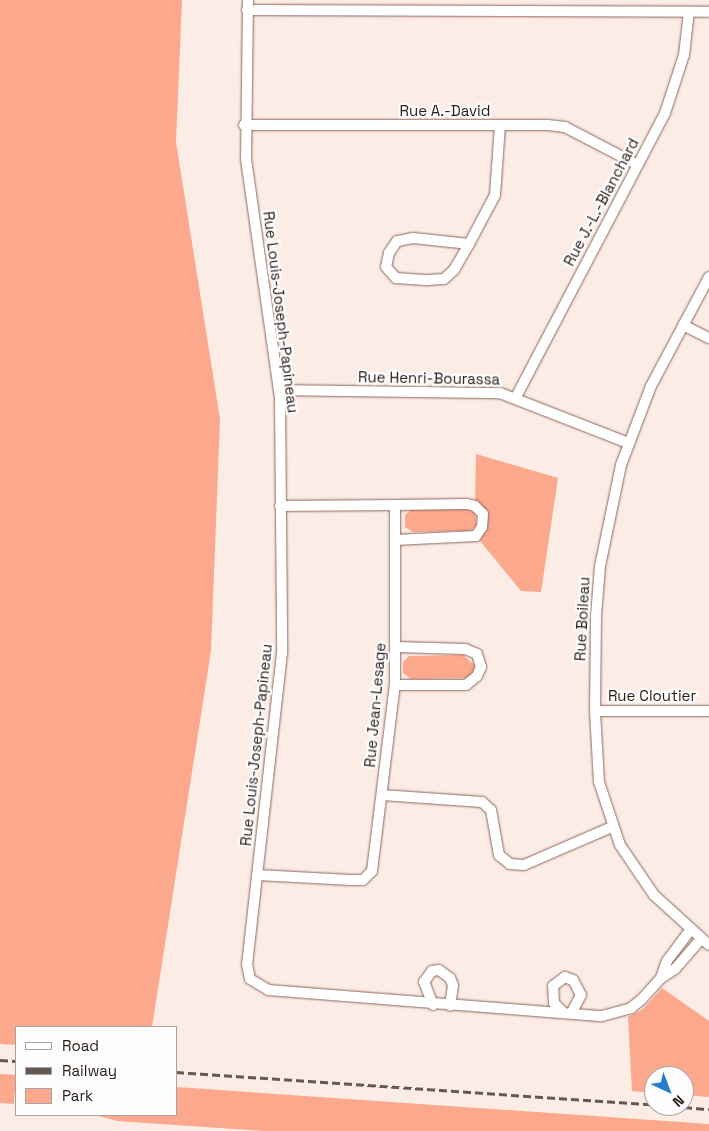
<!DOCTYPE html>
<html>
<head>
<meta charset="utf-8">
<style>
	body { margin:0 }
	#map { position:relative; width:709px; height:1131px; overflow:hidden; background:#fcece6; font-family:"Space Grotesk",sans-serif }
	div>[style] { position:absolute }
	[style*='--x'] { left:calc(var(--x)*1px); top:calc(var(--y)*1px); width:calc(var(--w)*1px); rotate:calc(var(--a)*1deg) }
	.green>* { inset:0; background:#fba88c; transform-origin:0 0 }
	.roads { filter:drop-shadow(0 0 1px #89675b) drop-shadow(0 0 1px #89675b) }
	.minor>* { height:10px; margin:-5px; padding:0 5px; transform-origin:5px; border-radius:5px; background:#fff }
	.rail>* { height:3px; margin-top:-1.5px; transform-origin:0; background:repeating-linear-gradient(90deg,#655751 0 8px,transparent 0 12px) }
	span { translate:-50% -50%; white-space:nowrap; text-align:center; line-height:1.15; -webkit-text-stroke:4.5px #fdfdfd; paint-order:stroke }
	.street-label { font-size:15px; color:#291b16 }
	.legend { position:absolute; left:15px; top:1026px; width:162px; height:90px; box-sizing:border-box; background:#fdfdfd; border:1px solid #a8a3a1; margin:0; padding:6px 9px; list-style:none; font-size:15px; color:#291b16 }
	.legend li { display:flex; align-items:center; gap:10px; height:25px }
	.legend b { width:25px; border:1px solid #a8a3a1 }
	.north { position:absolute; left:644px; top:1066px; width:50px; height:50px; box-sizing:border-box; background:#fdfdfd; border:1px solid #a8a3a1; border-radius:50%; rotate:137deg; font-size:14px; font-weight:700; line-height:20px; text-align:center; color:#291b16 }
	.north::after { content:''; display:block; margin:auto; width:18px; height:22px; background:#247dcb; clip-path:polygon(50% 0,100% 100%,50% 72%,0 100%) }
</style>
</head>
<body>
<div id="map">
	<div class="green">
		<i style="clip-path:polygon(0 0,182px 0,176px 142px,220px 419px,211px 651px,152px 1027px,16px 1027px,16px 1045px,0 1044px)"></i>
		<i style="clip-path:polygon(476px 454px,558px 478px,541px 592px,521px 591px,476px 536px,482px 527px,475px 506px)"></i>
		<i style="clip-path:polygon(412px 509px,466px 509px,475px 513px,477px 526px,470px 531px,413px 532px,405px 527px,405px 515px)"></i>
		<i style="clip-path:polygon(463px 655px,475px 665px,474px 673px,468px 678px,411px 679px,403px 673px,403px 662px,409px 656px)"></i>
		<i style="clip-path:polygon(662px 988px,709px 1021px,709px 1097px,684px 1095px,684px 1076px,654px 1076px,654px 1093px,632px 1091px,628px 1017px,643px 1009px)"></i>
		<i style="left:0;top:1074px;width:16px;height:29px;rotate:4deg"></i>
		<i style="clip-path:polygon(176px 1087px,709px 1124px,709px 1131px,265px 1131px,117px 1121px,96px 1115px,176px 1115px)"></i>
	</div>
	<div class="roads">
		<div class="minor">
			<i style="--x:248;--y:0;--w:159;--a:90.7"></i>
			<i style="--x:246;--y:159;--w:242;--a:81.9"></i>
			<i style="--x:280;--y:399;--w:254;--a:89.5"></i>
			<i style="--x:282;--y:653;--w:313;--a:96.4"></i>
			<i style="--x:247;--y:964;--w:15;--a:79"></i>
			<i style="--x:250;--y:979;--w:21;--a:31"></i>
			<i style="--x:268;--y:990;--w:335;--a:4.5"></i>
			<i style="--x:602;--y:1016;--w:30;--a:-15"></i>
			<i style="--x:631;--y:1008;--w:14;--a:-39"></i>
			<i style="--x:642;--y:999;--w:28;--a:-48"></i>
			<i style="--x:661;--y:978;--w:18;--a:-71"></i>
			<i style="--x:667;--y:961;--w:39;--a:-53"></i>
			<i style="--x:247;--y:10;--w:462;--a:0.2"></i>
			<i style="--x:244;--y:125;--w:304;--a:0"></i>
			<i style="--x:548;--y:125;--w:17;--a:7"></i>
			<i style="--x:565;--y:127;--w:82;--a:27.5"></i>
			<i style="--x:469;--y:244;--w:56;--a:-173.9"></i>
			<i style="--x:413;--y:238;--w:16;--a:169"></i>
			<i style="--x:397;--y:241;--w:14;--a:124"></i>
			<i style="--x:389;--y:253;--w:14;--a:102"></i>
			<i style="--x:386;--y:267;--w:15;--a:48"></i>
			<i style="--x:396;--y:278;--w:32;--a:4"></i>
			<i style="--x:428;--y:280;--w:16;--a:-4"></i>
			<i style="--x:444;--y:279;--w:13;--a:-42"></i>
			<i style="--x:454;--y:270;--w:30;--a:-60"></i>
			<i style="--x:469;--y:244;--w:55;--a:-62"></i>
			<i style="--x:495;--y:195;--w:69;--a:-85.9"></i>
			<i style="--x:709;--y:277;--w:123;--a:118"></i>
			<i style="--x:651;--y:386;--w:85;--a:110.8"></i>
			<i style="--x:621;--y:465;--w:103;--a:101.7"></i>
			<i style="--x:600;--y:566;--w:50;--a:94.6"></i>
			<i style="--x:596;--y:616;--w:95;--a:90.6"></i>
			<i style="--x:595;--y:711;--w:71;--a:86.8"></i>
			<i style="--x:599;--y:782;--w:66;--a:71.6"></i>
			<i style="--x:620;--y:845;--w:60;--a:55.8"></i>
			<i style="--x:654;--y:895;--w:74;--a:42.3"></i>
			<i style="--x:683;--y:325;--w:29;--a:27"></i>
			<i style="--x:279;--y:390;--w:221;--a:0.8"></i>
			<i style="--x:500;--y:393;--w:137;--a:21.3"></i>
			<i style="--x:516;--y:397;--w:321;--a:-62.3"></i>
			<i style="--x:665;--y:113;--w:61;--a:-71.9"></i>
			<i style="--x:684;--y:55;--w:43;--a:-83.4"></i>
			<i style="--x:395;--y:505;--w:72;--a:-0.8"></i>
			<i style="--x:467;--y:504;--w:8;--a:14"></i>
			<i style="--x:475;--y:506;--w:11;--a:45"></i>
			<i style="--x:483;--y:514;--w:13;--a:94"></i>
			<i style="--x:482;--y:527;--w:11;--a:124"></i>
			<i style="--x:476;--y:536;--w:81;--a:177.2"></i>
			<i style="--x:395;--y:685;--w:71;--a:0"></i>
			<i style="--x:466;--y:685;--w:14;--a:-39"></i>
			<i style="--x:477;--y:676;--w:10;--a:-66"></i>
			<i style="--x:481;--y:667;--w:14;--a:-107"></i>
			<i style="--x:477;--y:654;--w:13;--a:-157"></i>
			<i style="--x:465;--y:649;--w:69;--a:-178.3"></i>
			<i style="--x:595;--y:711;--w:114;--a:0"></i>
			<i style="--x:382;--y:795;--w:100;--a:4"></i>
			<i style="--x:482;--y:802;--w:12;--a:42"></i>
			<i style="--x:491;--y:810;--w:46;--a:79.9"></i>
			<i style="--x:499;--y:855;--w:14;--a:39"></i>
			<i style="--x:510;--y:864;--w:14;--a:4"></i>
			<i style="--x:524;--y:865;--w:96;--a:-23.4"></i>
			<i style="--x:257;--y:875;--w:94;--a:3"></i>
			<i style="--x:351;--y:880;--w:12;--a:0"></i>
			<i style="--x:363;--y:880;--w:13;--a:-45"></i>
			<i style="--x:372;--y:871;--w:187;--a:-83"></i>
			<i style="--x:395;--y:685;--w:180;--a:-90"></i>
			<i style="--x:395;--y:505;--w:115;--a:179.5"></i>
			<i style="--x:661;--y:978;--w:17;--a:-33"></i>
			<i style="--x:675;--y:969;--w:40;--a:-49"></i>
			<i style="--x:433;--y:1005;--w:25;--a:-111"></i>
			<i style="--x:424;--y:982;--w:14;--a:-54"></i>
			<i style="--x:432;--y:971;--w:7;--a:-8"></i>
			<i style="--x:439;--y:970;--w:14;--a:36"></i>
			<i style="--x:450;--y:978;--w:8;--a:67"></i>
			<i style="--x:453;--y:985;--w:21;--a:98"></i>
			<i style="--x:562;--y:1011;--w:11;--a:-135"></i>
			<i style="--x:554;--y:1003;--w:17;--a:-93"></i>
			<i style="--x:553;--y:986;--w:15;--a:-37"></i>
			<i style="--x:565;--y:977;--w:9;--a:21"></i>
			<i style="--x:573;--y:980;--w:17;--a:62"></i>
			<i style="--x:581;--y:995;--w:19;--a:118"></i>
		</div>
	</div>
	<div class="rail">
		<i style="--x:0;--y:1060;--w:16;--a:4"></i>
		<i style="--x:176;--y:1072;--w:479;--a:3.9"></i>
		<i style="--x:672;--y:1106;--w:37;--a:5"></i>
	</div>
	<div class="street-label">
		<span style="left:445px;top:111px">Rue A.-David</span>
		<span style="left:601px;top:202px;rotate:-62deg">Rue J.-L.-Blanchard</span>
		<span style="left:281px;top:312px;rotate:83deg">Rue Louis-Joseph-Papineau</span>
		<span style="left:429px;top:378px;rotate:1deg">Rue Henri-Bourassa</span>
		<span style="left:582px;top:619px;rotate:-87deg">Rue Boileau</span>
		<span style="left:652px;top:696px">Rue Cloutier</span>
		<span style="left:375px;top:705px;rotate:-85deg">Rue Jean-Lesage</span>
		<span style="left:256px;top:745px;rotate:-84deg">Rue Louis-Joseph-Papineau</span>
	</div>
	<ul class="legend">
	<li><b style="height:6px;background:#fff"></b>Road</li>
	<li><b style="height:6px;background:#655751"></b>Railway</li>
	<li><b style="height:14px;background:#fba88c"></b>Park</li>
	</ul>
	<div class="north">N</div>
</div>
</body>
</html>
